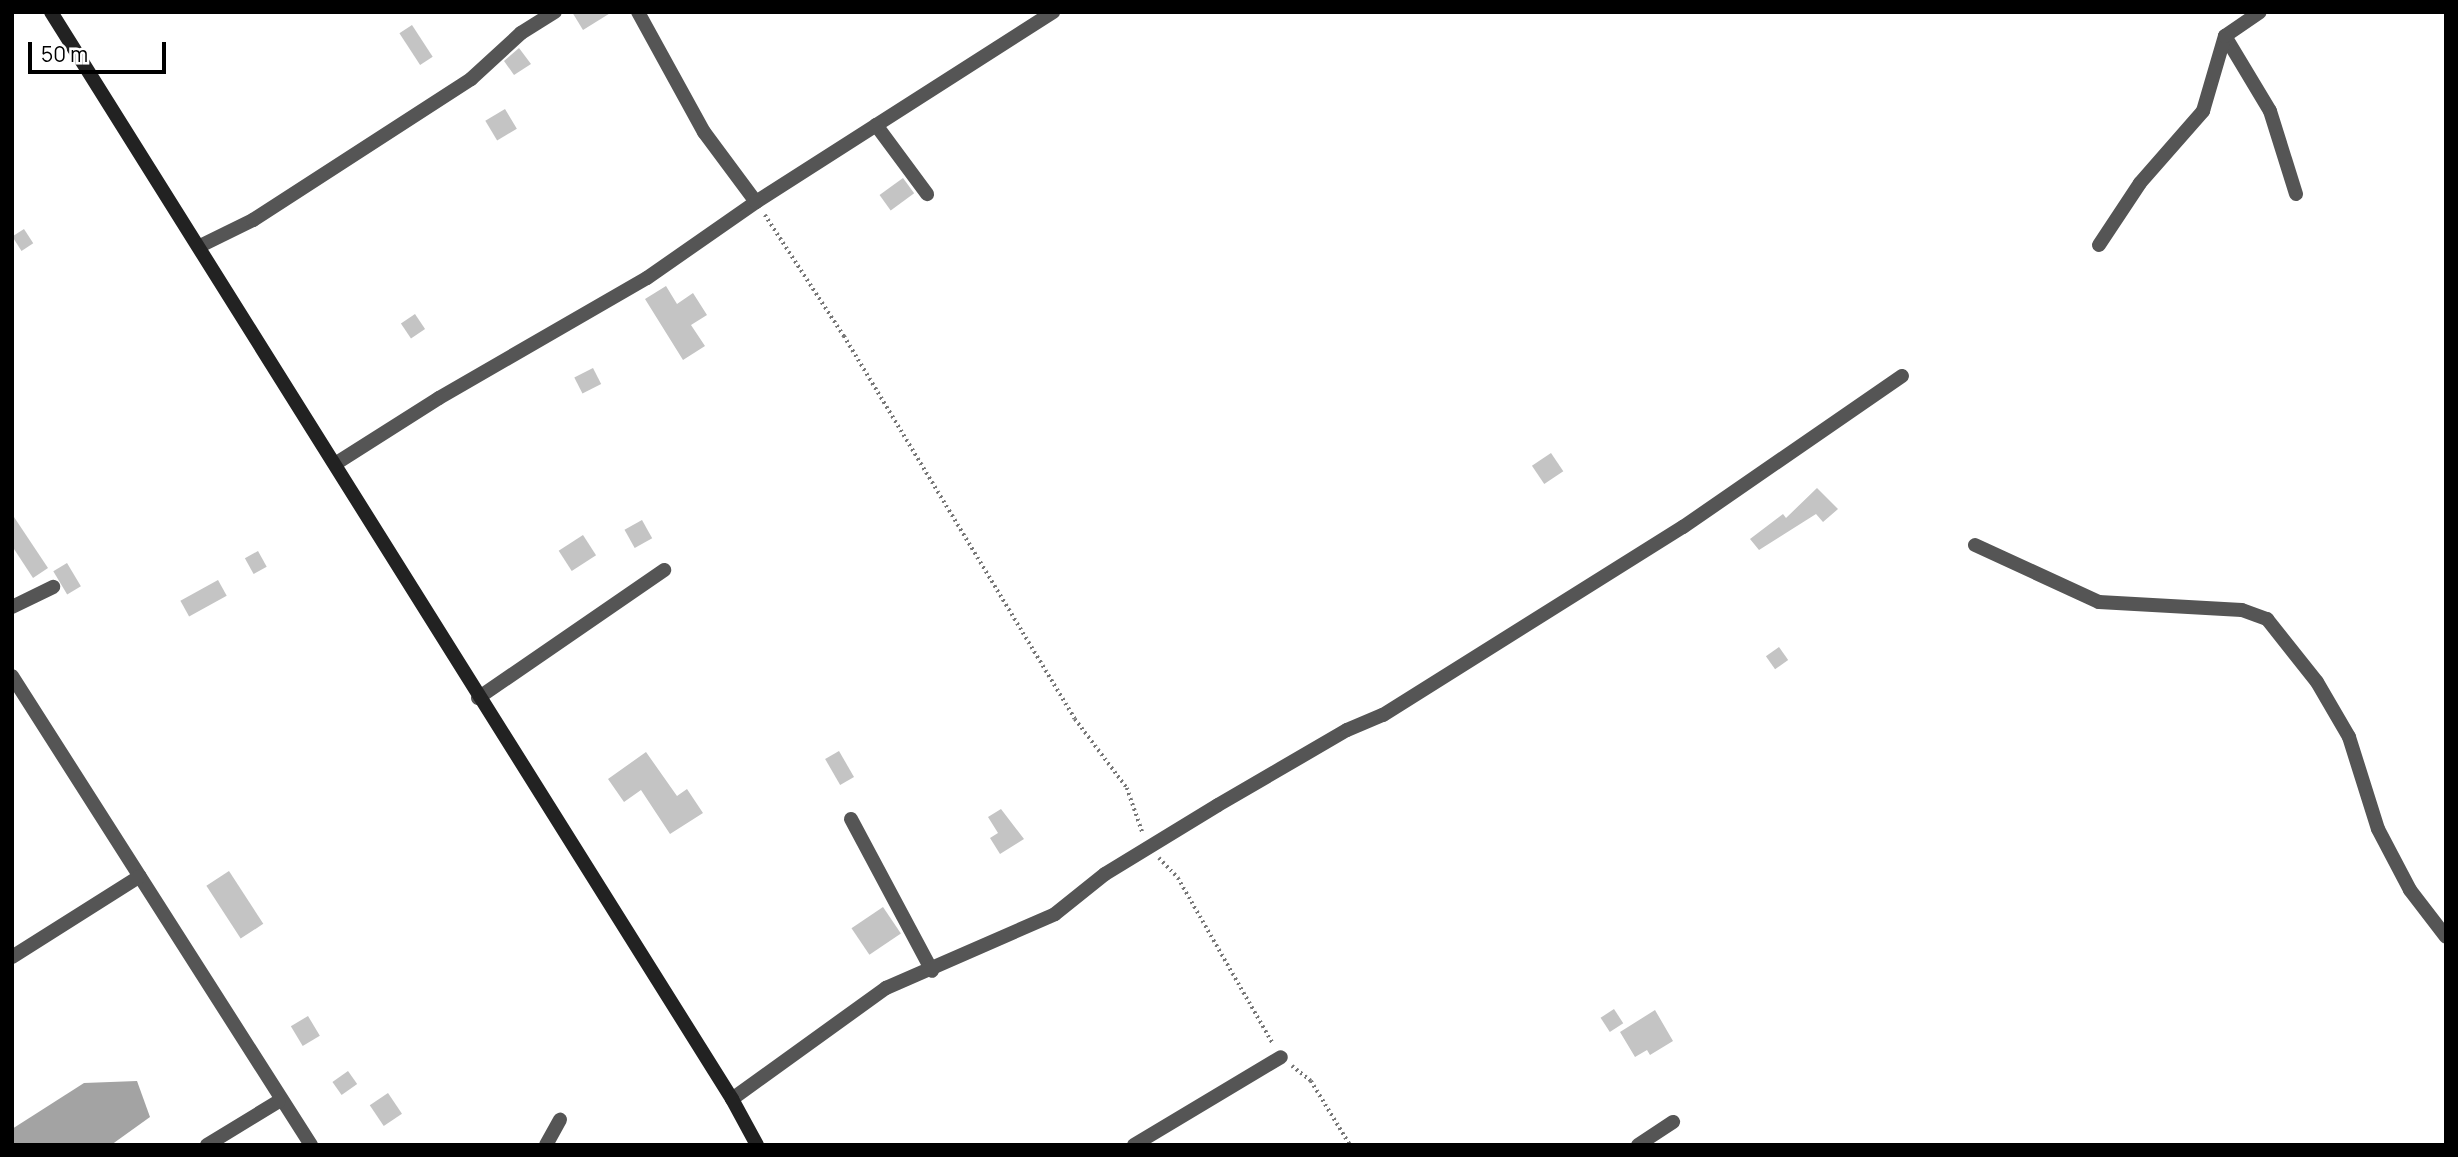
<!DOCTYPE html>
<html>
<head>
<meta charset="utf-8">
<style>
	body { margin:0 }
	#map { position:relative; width:2458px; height:1157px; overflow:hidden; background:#fff; font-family:Manrope,sans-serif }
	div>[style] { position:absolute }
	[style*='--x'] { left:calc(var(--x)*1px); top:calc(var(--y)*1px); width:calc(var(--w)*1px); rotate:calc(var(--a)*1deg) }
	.water>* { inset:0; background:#a3a3a3 }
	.building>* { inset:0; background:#c4c4c4; transform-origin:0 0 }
	.path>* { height:3.5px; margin-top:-1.75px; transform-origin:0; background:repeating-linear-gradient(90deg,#777 0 2px,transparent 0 5.5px) }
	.street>* { height:14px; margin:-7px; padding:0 7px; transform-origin:7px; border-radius:7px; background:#555 }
	.secondary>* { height:14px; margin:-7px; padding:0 7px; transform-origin:7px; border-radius:7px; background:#222 }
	span { translate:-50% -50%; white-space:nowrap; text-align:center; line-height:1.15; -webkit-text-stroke:5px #fff; paint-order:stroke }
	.frame { position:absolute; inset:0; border:14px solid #000; pointer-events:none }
	.scale { position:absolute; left:28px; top:42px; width:138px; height:32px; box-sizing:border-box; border:4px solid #000; border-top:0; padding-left:9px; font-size:21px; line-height:24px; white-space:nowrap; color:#000; -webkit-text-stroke:5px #fff; paint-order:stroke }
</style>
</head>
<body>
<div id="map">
	<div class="water">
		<i style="clip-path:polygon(137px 1081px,150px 1117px,111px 1145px,12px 1145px,12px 1129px,84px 1083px)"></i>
	</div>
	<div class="building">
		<i style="clip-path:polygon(572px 12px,612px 12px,583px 30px)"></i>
		<i style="left:412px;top:25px;width:38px;height:15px;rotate:57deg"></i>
		<i style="clip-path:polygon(519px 48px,531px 64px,514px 75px,504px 61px)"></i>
		<i style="left:505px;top:109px;width:23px;height:23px;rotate:59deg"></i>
		<i style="left:903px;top:178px;width:19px;height:29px;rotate:54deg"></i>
		<i style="left:24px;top:229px;width:17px;height:14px;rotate:57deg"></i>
		<i style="clip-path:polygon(666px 286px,677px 304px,693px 293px,707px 315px,691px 325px,705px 346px,683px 360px,645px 299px)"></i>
		<i style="left:415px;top:314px;width:18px;height:17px;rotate:56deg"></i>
		<i style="left:593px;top:368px;width:18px;height:21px;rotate:63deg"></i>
		<i style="left:1551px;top:453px;width:22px;height:23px;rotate:56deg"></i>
		<i style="clip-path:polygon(1817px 488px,1838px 509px,1823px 522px,1816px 514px,1759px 550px,1750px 539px,1783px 514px,1786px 518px)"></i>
		<i style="clip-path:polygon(12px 514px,48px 568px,33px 578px,12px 546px)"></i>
		<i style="left:642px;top:520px;width:21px;height:20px;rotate:61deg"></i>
		<i style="left:583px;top:535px;width:24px;height:29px;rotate:57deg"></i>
		<i style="left:258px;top:551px;width:18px;height:15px;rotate:61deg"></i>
		<i style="left:67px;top:563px;width:27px;height:16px;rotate:59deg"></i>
		<i style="left:218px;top:580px;width:18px;height:43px;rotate:61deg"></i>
		<i style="left:1779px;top:647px;width:16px;height:16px;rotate:55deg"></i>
		<i style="left:839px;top:751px;width:30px;height:16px;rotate:60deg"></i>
		<i style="clip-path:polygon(646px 752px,677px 796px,687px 789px,703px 813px,670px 834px,641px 790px,624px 802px,608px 779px)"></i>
		<i style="clip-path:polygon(1001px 809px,1024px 839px,1000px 854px,990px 838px,998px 833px,988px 817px)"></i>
		<i style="left:229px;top:871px;width:63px;height:27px;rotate:57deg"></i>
		<i style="left:883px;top:907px;width:32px;height:38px;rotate:56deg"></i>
		<i style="left:1614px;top:1009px;width:17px;height:16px;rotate:57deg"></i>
		<i style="clip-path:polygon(1655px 1010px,1673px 1041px,1650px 1055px,1647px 1050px,1635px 1057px,1620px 1032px)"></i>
		<i style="left:308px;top:1016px;width:23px;height:20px;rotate:59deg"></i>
		<i style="left:348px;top:1071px;width:16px;height:19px;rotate:55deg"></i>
		<i style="left:388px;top:1093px;width:25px;height:22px;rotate:56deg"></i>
	</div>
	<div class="path">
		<i style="--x:765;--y:215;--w:145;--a:56.9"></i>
		<i style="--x:844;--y:336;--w:447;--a:58.9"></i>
		<i style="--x:1075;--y:719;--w:86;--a:53"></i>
		<i style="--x:1127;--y:788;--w:49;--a:70.8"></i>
		<i style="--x:1159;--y:858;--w:28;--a:46"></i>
		<i style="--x:1178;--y:878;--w:191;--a:60.2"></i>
		<i style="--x:1292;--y:1066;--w:24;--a:38"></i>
		<i style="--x:1311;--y:1081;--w:75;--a:58.6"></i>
	</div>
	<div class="street">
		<i style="--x:638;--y:12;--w:137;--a:61.2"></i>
		<i style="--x:704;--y:132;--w:87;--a:53.4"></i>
		<i style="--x:2225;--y:36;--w:87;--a:59"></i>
		<i style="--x:2270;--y:111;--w:87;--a:72.6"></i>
		<i style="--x:876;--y:125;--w:86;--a:53.5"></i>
		<i style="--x:2099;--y:245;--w:74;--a:-56.5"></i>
		<i style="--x:2140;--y:183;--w:96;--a:-48.8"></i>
		<i style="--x:2203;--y:111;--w:78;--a:-73.7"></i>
		<i style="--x:2225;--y:36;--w:42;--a:-34.4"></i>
		<i style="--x:200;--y:246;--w:59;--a:-26.1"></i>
		<i style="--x:253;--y:220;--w:260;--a:-32.9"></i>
		<i style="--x:471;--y:79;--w:68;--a:-42.6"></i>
		<i style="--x:521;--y:33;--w:40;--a:-32"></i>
		<i style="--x:335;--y:464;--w:123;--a:-32.4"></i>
		<i style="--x:439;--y:398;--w:240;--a:-30"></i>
		<i style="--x:647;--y:278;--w:133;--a:-34.9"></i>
		<i style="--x:756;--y:202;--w:353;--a:-32.6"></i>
		<i style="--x:1975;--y:545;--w:136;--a:24.7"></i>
		<i style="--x:2099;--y:602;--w:143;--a:3.2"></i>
		<i style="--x:2242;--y:610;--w:27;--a:20"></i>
		<i style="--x:2267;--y:619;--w:80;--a:51.6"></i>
		<i style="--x:2317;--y:682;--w:64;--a:59.8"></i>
		<i style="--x:2349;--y:737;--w:96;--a:72.5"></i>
		<i style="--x:2378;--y:829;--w:69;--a:62.3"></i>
		<i style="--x:2410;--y:890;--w:59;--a:52.5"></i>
		<i style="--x:12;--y:607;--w:46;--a:-26"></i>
		<i style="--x:12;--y:676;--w:556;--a:57.48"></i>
		<i style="--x:478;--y:698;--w:226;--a:-34.5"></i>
		<i style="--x:851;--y:819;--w:172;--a:61.9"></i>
		<i style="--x:12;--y:957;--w:151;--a:-32.3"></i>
		<i style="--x:732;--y:1099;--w:190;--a:-35.8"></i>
		<i style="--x:886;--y:988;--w:184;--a:-23.6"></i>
		<i style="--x:1055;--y:914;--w:64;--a:-38.7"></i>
		<i style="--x:1105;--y:874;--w:132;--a:-31.4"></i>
		<i style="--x:1218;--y:805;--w:149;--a:-30.2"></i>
		<i style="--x:1347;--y:730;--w:39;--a:-23"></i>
		<i style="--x:1383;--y:715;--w:354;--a:-32.1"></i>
		<i style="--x:1683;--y:527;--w:266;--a:-34.6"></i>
		<i style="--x:207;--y:1145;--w:84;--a:-31.4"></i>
		<i style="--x:546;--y:1145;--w:29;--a:-61"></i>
		<i style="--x:1134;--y:1145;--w:171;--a:-30.9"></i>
		<i style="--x:1638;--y:1145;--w:42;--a:-33.3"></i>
	</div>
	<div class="secondary">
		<i style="--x:51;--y:12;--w:1283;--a:57.93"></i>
		<i style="--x:732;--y:1099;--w:52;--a:61.5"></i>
	</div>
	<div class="frame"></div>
	<div class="scale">50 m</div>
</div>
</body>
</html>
